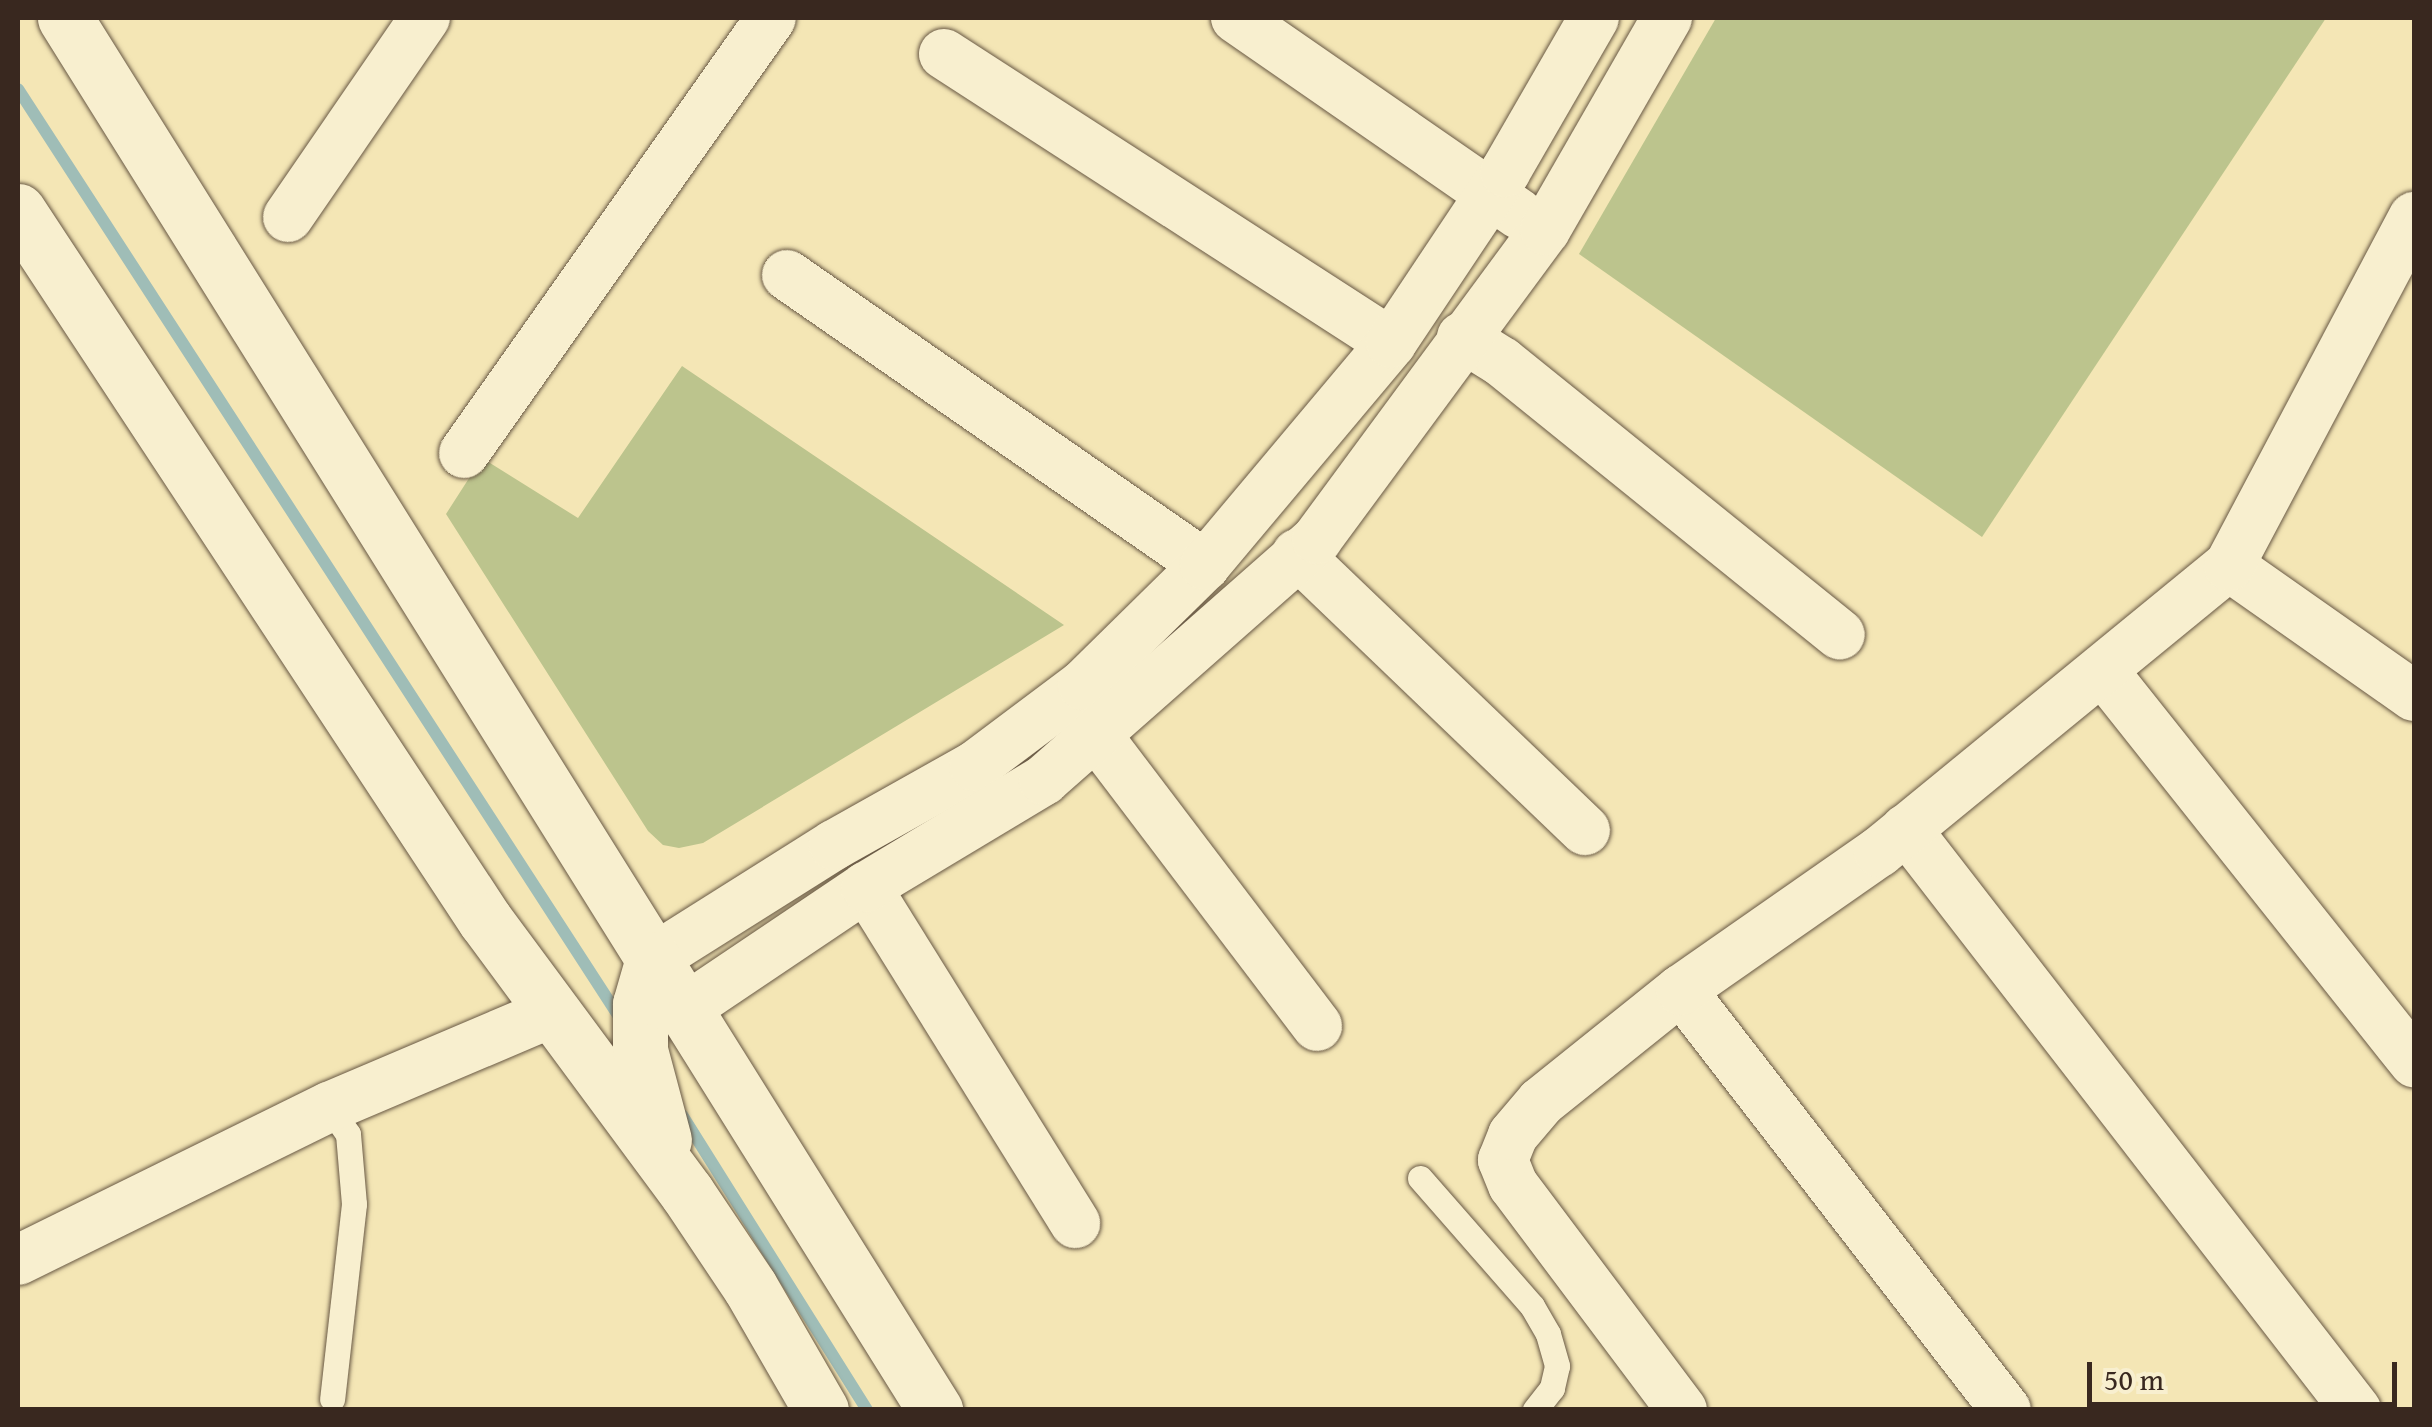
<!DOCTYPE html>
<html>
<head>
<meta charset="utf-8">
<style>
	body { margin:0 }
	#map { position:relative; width:2432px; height:1427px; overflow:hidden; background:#f4e6b5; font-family:"Gentium Book Plus",serif }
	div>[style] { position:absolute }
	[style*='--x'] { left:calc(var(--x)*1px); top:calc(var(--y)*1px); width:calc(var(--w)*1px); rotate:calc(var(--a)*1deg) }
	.green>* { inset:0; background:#bcc48d }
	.stream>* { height:12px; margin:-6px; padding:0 6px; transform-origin:6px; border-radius:6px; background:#9fbdb7 }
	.roads { filter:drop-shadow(0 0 2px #685844) drop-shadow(0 0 2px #685844) }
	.service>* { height:25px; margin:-12.5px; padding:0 12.5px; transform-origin:12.5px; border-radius:12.5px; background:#f8efcf }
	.minor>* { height:50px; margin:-25px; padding:0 25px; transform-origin:25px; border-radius:25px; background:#f8efcf }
	.tertiary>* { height:55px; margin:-27.5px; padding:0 27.5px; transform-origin:27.5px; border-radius:27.5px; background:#f8efcf }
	span { translate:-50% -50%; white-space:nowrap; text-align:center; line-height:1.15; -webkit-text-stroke:8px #f8efcf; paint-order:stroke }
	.frame { position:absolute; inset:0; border:20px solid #39281f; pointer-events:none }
	.scale { position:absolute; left:2087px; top:1362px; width:310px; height:45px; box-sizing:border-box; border:5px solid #39281f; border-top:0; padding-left:12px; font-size:30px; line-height:35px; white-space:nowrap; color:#39281f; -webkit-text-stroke:8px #f8efcf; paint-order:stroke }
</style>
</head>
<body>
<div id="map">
	<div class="green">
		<i style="clip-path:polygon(1716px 18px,2326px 18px,1982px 537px,1579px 254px)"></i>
		<i style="clip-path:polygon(682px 366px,1064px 625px,703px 843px,679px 848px,663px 845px,648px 831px,446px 514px,482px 458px,578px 518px)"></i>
	</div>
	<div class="stream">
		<i style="--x:18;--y:89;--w:1107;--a:57.06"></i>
		<i style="--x:682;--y:1115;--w:348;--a:57.9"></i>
	</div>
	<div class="roads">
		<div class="service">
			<i style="--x:329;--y:1107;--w:33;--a:55"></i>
			<i style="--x:348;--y:1134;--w:70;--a:85.1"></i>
			<i style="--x:354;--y:1204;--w:196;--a:96.4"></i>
			<i style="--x:1420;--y:1178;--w:170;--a:48.8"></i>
			<i style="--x:1532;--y:1306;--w:32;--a:60"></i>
			<i style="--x:1548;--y:1334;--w:33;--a:74"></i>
			<i style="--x:1557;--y:1366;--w:23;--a:103"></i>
			<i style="--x:1552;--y:1388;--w:28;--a:128"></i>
		</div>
		<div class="minor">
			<i style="--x:1236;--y:18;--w:344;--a:34.7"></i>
			<i style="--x:944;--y:54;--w:532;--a:32.88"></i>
			<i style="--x:288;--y:217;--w:242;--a:-55.5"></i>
			<i style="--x:787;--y:275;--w:509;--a:34.75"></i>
			<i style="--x:1462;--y:337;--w:47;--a:32"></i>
			<i style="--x:1502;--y:362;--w:434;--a:38.9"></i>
			<i style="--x:464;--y:453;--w:532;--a:-54.79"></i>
			<i style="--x:1297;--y:554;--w:399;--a:43.8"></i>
			<i style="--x:2229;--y:566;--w:226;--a:35.1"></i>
			<i style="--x:2103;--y:671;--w:500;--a:51.5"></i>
			<i style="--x:1094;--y:732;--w:369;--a:52.8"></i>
			<i style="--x:1906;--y:829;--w:735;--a:52.24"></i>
			<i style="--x:866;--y:887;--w:396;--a:58.1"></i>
			<i style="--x:653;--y:959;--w:214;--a:-32.2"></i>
			<i style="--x:834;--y:845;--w:162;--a:-29.3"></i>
			<i style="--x:975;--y:766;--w:135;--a:-36.9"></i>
			<i style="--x:1083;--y:685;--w:171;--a:-44.5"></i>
			<i style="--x:1205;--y:565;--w:290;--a:-50"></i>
			<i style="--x:1391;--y:343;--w:206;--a:-56.3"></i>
			<i style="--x:1505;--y:172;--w:178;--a:-60"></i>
			<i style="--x:1681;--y:990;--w:531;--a:52.27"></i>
			<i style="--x:686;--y:1008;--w:217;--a:-33.9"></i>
			<i style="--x:866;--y:887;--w:208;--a:-31"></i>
			<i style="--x:1044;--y:780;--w:364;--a:-41.4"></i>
			<i style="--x:1317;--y:539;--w:384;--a:-53.6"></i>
			<i style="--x:1545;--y:230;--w:245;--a:-60.1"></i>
			<i style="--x:18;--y:1260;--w:347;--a:-26.2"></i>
			<i style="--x:329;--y:1107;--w:243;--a:-23"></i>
			<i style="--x:1682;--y:1410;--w:281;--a:-126.9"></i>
			<i style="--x:1513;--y:1185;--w:27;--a:-112"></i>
			<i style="--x:1503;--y:1160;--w:27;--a:-68"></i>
			<i style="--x:1513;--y:1135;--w:43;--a:-49.7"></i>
			<i style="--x:1541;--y:1102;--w:179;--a:-38.7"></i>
			<i style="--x:1681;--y:990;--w:241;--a:-34.9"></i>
			<i style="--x:1879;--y:852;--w:452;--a:-39.3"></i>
			<i style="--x:2229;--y:566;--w:395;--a:-62.1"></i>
		</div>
		<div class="tertiary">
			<i style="--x:65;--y:18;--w:1642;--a:57.99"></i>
			<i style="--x:18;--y:211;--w:849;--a:56.63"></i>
			<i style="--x:485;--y:920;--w:340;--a:53.5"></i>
			<i style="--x:687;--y:1193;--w:113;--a:56.2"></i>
			<i style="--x:750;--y:1287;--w:142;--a:60"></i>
			<i style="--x:653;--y:959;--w:47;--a:106.1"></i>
			<i style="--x:640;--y:1004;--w:46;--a:90"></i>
			<i style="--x:640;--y:1050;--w:93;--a:75.1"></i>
		</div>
	</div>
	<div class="frame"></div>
	<div class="scale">50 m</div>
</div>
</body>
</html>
